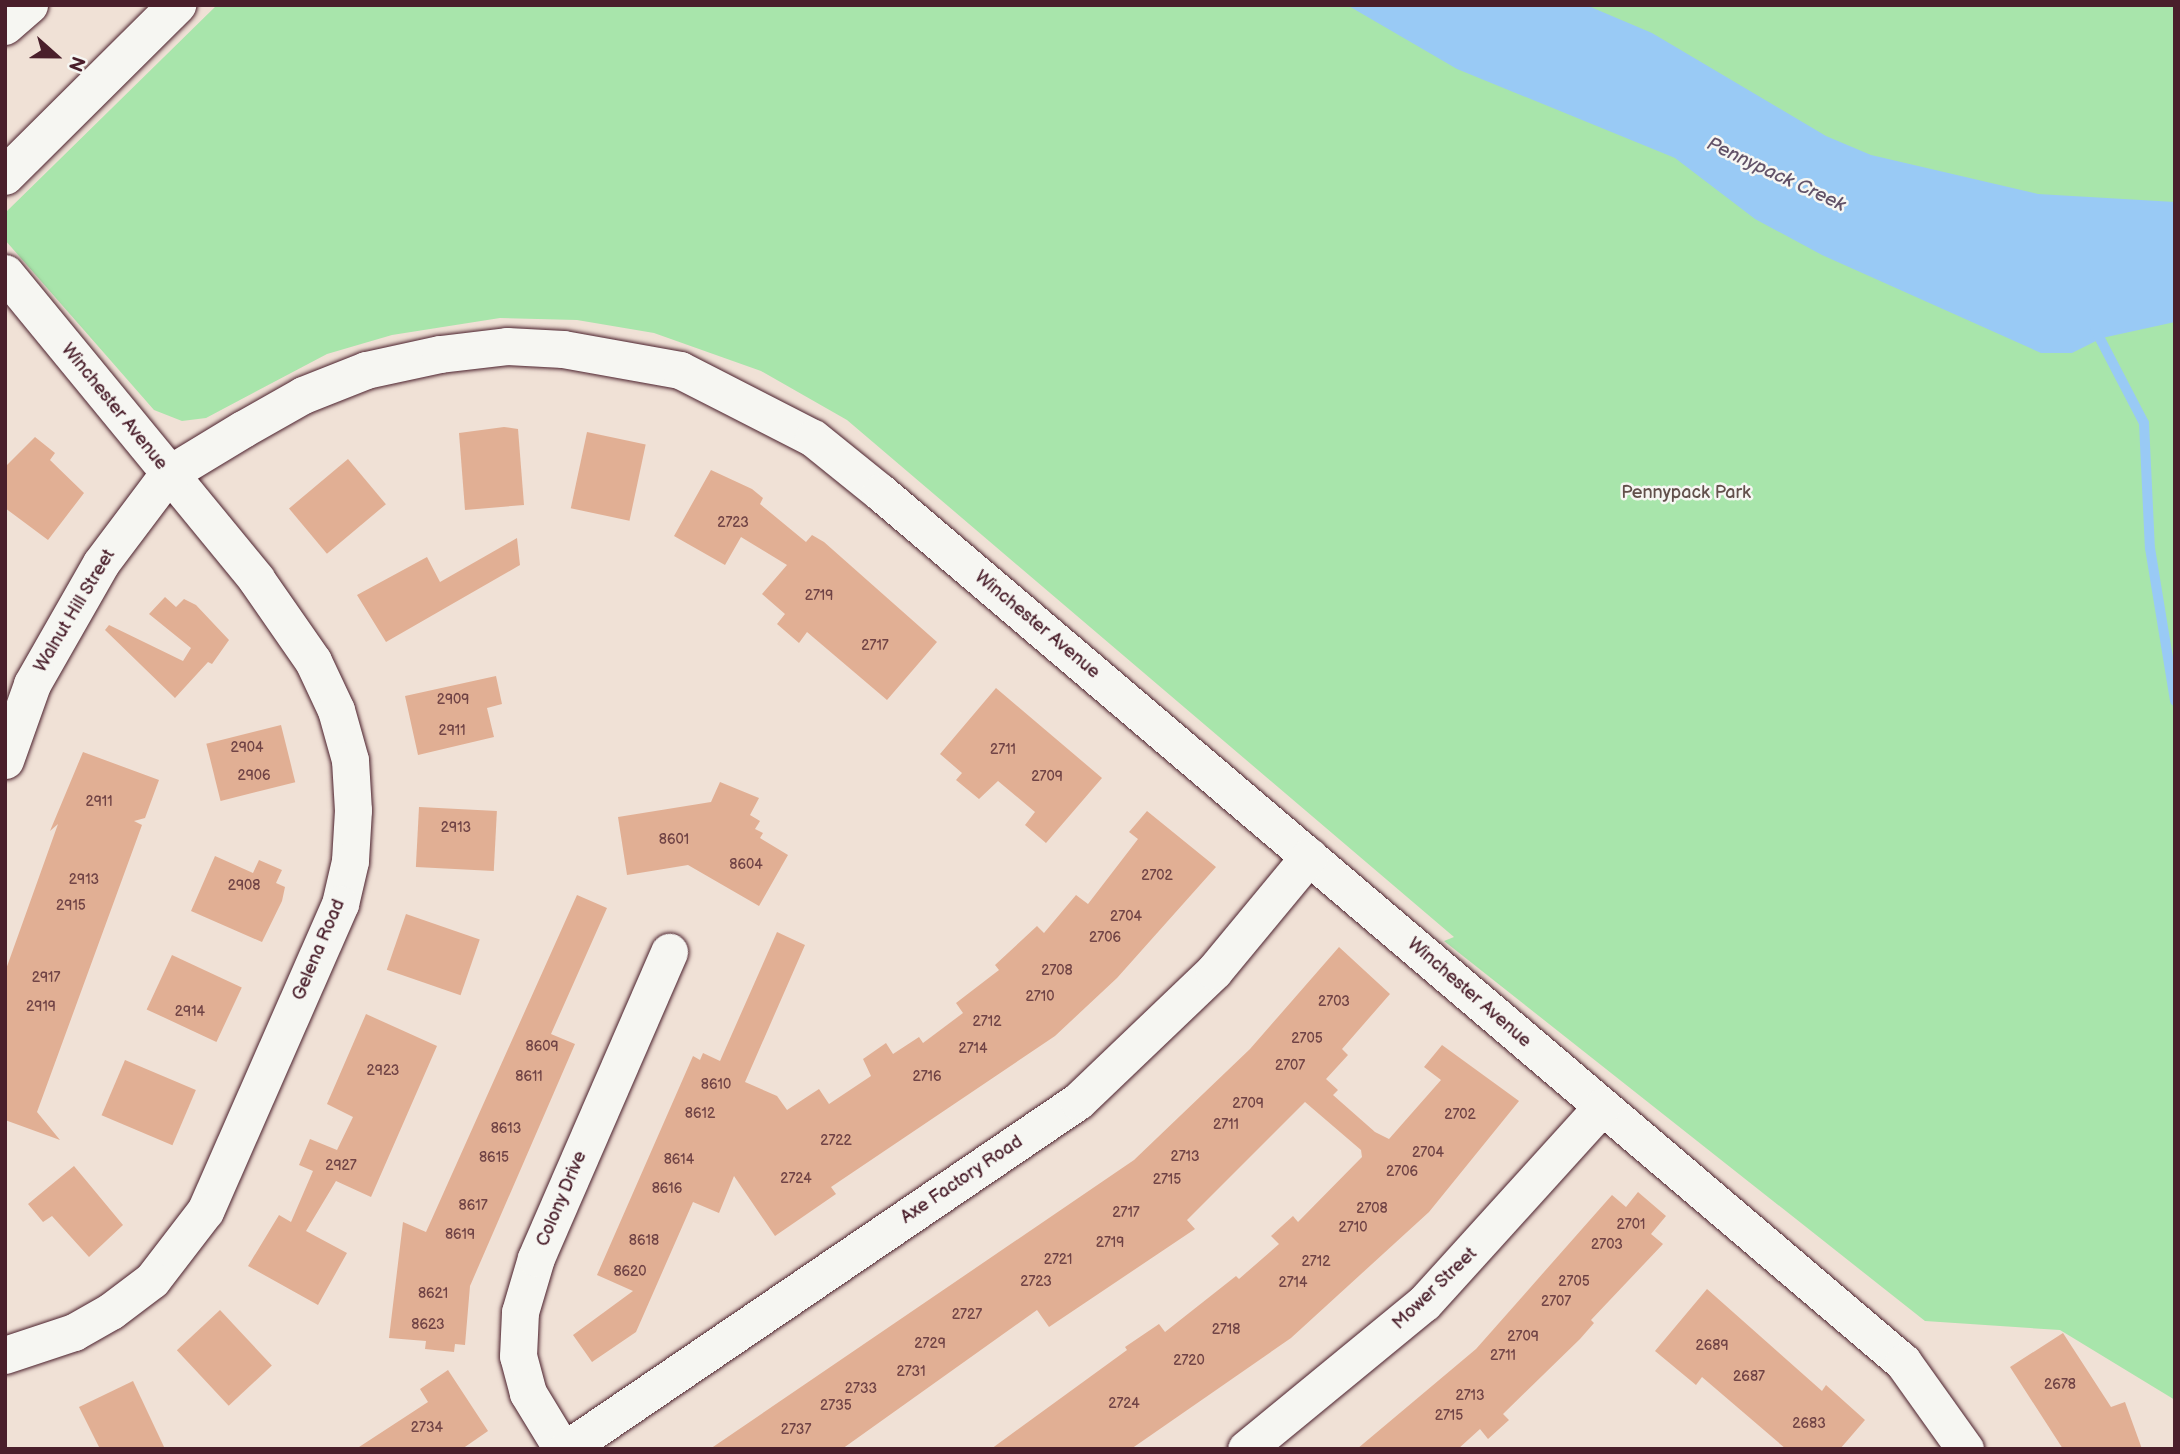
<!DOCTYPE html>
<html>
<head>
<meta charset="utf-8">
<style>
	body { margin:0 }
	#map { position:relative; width:2180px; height:1454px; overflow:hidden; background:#f0e1d6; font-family:"Balsamiq Sans",sans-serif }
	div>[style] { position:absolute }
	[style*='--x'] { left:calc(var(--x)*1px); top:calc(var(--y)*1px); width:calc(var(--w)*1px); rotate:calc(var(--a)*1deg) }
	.green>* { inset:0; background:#a8e5ab }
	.water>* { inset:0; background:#99caf5 }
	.stream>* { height:10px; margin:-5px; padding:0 5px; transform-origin:5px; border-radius:5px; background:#99caf5 }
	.building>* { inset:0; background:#e1af94; transform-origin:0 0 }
	.roads { filter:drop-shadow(0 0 2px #4a1f2b) drop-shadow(0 0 2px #4a1f2b) }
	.minor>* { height:37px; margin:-18.5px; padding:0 18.5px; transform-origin:18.5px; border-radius:18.5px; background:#f6f6f2 }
	.major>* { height:38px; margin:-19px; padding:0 19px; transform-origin:19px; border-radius:19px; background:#f6f6f2 }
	span { translate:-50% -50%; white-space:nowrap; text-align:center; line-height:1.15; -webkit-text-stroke:5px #f6f6f2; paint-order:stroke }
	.number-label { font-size:14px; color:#704345 }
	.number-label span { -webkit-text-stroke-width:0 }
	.street-label { font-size:18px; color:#4a1f2b }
	.park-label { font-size:18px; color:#62504b }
	.water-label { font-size:19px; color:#625268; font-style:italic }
	.frame { position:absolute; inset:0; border:7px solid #4a1f2b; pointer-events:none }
	.north { position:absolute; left:21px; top:21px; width:70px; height:70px; -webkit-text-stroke:5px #f6f6f2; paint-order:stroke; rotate:111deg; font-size:19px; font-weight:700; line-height:28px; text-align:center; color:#4a1f2b }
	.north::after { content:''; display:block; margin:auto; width:24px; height:32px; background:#4a1f2b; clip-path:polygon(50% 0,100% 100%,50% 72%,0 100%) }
</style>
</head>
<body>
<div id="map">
	<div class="green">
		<i style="clip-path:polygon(217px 5px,2175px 5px,2175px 1400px,2060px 1330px,1925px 1321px,1444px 941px,1454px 937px,847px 420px,761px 371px,654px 333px,577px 320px,500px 318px,392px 335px,327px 354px,206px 418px,182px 421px,154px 410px,5px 240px,5px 213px)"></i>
	</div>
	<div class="water">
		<i style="clip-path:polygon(1347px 5px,1586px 5px,1652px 33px,1826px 136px,1871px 155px,2038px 194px,2175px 202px,2175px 322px,2102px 338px,2072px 353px,2041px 353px,1822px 255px,1755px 219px,1675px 158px,1457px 69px)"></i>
	</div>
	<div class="stream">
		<i style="--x:2095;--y:329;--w:106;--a:62.5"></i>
		<i style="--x:2144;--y:423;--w:125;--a:87.3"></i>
		<i style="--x:2150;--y:548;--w:155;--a:80.7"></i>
	</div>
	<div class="building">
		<i style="clip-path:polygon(504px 427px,518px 429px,524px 505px,465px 510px,459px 433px)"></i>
		<i style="left:587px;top:432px;width:60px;height:78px;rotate:12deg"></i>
		<i style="clip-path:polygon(35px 437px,55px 453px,50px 460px,84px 493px,48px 540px,5px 508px,5px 467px)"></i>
		<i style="left:348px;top:459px;width:59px;height:77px;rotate:50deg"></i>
		<i style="clip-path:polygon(711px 470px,752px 489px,763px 498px,760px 504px,806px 542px,812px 535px,824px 542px,937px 642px,887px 700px,807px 632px,799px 643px,777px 624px,785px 614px,762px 594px,787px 565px,741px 537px,725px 565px,674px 536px)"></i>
		<i style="clip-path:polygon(517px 538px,520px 565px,386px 642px,357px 595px,427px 557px,440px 582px)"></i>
		<i style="clip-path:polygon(165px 597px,176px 607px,184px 599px,196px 605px,229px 640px,212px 664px,208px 662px,175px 698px,105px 630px,109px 625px,183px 661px,191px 648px,149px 614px)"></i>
		<i style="clip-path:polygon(496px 676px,502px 704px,487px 708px,494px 737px,418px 755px,405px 696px)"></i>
		<i style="clip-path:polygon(996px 688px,1102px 778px,1046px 843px,1025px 825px,1035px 812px,998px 781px,979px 799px,956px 780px,962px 773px,940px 754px)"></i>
		<i style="left:281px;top:725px;width:59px;height:77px;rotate:76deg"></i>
		<i style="clip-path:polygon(83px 752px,159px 780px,145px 818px,134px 821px,142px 825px,37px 1112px,60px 1140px,5px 1120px,5px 972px,58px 824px,50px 831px)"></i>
		<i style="clip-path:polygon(720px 782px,759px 798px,750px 815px,760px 821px,755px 829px,763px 833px,760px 838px,788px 855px,759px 906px,688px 865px,627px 875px,618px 817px,711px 802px)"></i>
		<i style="left:419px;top:807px;width:78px;height:60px;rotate:3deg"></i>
		<i style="clip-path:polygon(1147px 811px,1216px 867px,1117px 978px,1055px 1036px,831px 1187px,836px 1194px,775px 1236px,734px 1176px,719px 1213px,693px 1202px,636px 1332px,592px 1362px,573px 1335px,633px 1291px,597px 1275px,693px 1056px,700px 1060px,703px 1053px,720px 1061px,777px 932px,805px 945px,745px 1082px,777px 1096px,787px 1110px,819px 1089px,829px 1104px,871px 1076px,863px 1059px,886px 1043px,893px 1054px,919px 1037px,923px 1043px,963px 1013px,956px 1003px,999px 970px,995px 965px,1037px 926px,1044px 933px,1076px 895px,1088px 904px,1138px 839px,1129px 832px)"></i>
		<i style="clip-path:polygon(215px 856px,253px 873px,259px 860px,282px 870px,276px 883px,285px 887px,282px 901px,262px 942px,191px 911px)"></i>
		<i style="clip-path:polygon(577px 895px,607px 908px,551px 1034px,575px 1044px,470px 1286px,465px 1345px,455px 1344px,454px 1352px,425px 1349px,426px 1341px,389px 1338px,403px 1222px,426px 1232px)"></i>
		<i style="left:406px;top:914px;width:78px;height:59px;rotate:19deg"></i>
		<i style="clip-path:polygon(1339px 947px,1390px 994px,1342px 1049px,1348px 1055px,1326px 1079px,1338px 1090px,1333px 1095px,1375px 1132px,1389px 1139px,1441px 1080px,1424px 1067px,1442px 1045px,1519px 1101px,1429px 1212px,1291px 1338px,1131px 1449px,991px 1449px,1127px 1350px,1125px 1347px,1159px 1324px,1165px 1332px,1236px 1276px,1239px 1279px,1279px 1244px,1271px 1236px,1293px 1216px,1298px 1222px,1362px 1157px,1361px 1150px,1305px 1102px,1187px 1220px,1195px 1229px,1049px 1327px,1037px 1310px,842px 1449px,710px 1449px,1134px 1160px,1250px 1049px)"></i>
		<i style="left:172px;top:955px;width:77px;height:60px;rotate:25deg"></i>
		<i style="clip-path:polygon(366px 1014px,437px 1046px,371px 1197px,336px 1181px,306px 1231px,347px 1253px,318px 1305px,248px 1266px,279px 1215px,291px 1222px,313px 1171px,299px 1165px,310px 1139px,337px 1150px,353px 1117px,327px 1104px)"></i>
		<i style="left:125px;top:1060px;width:77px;height:60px;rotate:23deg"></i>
		<i style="clip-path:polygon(74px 1166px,123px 1225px,89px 1257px,52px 1216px,43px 1222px,28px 1204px)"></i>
		<i style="clip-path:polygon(1638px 1192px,1666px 1216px,1651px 1234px,1663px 1244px,1591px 1320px,1594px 1323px,1580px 1339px,1503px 1414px,1509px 1420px,1488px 1439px,1480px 1429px,1458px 1449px,1357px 1449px,1476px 1349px,1612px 1195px,1626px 1207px)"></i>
		<i style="clip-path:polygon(1707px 1289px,1822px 1391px,1826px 1385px,1865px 1420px,1840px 1449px,1786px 1449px,1702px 1377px,1696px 1385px,1655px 1351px)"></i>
		<i style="left:220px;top:1310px;width:76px;height:59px;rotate:47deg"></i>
		<i style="clip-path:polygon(2063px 1333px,2111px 1407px,2125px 1402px,2142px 1449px,2063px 1449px,2010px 1367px)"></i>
		<i style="clip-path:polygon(448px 1370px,488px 1431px,462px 1449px,356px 1449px,428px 1402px,420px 1389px)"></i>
		<i style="clip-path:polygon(133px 1381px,165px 1449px,100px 1449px,79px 1407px)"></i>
	</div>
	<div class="roads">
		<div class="minor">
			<i style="--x:5;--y:273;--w:396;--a:50.6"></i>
			<i style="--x:256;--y:579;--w:100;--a:55.2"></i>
			<i style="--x:313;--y:661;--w:54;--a:64.9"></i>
			<i style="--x:336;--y:710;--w:52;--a:74.4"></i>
			<i style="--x:350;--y:760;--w:50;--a:86.6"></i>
			<i style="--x:353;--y:810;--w:51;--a:93.4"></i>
			<i style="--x:350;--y:861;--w:44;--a:103.1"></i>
			<i style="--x:340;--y:904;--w:335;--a:113.7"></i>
			<i style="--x:205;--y:1211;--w:87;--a:127.5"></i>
			<i style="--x:152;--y:1280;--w:51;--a:142.9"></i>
			<i style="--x:111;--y:1311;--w:43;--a:150.4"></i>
			<i style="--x:74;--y:1332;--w:73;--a:161.6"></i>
			<i style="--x:5;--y:760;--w:81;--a:-70.4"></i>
			<i style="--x:32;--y:684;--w:139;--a:-60.3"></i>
			<i style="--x:101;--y:563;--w:110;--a:-53.1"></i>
			<i style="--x:167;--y:475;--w:89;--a:-31.2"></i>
			<i style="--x:243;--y:429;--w:69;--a:-29.5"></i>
			<i style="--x:303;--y:395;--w:68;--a:-21.6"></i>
			<i style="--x:366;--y:370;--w:76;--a:-12.2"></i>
			<i style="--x:440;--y:354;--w:67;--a:-6.8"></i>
			<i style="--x:507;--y:346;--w:56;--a:3.1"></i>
			<i style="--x:563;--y:349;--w:119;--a:10.2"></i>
			<i style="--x:680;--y:370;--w:149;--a:27.1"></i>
			<i style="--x:813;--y:438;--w:86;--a:38.9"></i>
			<i style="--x:880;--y:492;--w:1343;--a:40.38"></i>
			<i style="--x:1903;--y:1362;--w:107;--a:54.5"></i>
			<i style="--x:562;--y:1449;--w:66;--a:-121.3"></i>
			<i style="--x:528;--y:1393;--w:38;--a:-105"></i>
			<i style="--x:518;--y:1356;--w:44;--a:-87.4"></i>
			<i style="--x:520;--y:1312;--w:56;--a:-73.5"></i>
			<i style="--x:536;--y:1258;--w:334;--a:-66.5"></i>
			<i style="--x:566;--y:1449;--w:619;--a:-34.2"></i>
			<i style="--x:1078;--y:1101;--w:188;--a:-43.7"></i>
			<i style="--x:1214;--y:971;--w:149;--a:-50.4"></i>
			<i style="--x:1246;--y:1449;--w:230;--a:-39.4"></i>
			<i style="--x:1424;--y:1303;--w:265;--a:-47.8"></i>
		</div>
		<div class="major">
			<i style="--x:5;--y:26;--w:32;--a:-41"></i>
			<i style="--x:5;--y:176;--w:243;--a:-44.8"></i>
		</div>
	</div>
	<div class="number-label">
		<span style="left:733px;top:523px">2723</span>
		<span style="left:819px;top:596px">2719</span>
		<span style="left:875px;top:646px">2717</span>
		<span style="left:453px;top:700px">2909</span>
		<span style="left:452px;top:731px">2911</span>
		<span style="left:247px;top:748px">2904</span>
		<span style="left:1003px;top:750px">2711</span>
		<span style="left:254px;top:776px">2906</span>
		<span style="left:1047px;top:777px">2709</span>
		<span style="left:99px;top:802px">2911</span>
		<span style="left:456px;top:828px">2913</span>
		<span style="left:674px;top:840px">8601</span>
		<span style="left:746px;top:865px">8604</span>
		<span style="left:1157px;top:876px">2702</span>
		<span style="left:84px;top:880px">2913</span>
		<span style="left:244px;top:886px">2908</span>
		<span style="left:71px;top:906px">2915</span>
		<span style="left:1126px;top:917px">2704</span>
		<span style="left:1105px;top:938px">2706</span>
		<span style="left:1057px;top:971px">2708</span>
		<span style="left:46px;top:978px">2917</span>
		<span style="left:1040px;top:997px">2710</span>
		<span style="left:1334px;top:1002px">2703</span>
		<span style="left:41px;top:1007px">2919</span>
		<span style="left:190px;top:1012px">2914</span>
		<span style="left:987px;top:1022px">2712</span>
		<span style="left:1307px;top:1039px">2705</span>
		<span style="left:542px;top:1047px">8609</span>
		<span style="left:973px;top:1049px">2714</span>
		<span style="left:1290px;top:1066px">2707</span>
		<span style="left:383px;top:1071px">2923</span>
		<span style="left:529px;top:1077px">8611</span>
		<span style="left:927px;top:1077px">2716</span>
		<span style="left:716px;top:1085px">8610</span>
		<span style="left:1248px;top:1104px">2709</span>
		<span style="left:700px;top:1114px">8612</span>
		<span style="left:1460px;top:1115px">2702</span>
		<span style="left:1226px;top:1125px">2711</span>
		<span style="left:506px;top:1129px">8613</span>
		<span style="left:836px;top:1141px">2722</span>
		<span style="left:1428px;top:1153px">2704</span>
		<span style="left:1185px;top:1157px">2713</span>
		<span style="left:494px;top:1158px">8615</span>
		<span style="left:679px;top:1160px">8614</span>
		<span style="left:341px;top:1166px">2927</span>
		<span style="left:1402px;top:1172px">2706</span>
		<span style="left:796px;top:1179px">2724</span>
		<span style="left:1167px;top:1180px">2715</span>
		<span style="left:667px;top:1189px">8616</span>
		<span style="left:473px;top:1206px">8617</span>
		<span style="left:1372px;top:1209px">2708</span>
		<span style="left:1126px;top:1213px">2717</span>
		<span style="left:1631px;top:1225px">2701</span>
		<span style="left:1353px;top:1228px">2710</span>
		<span style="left:460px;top:1235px">8619</span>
		<span style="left:644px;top:1241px">8618</span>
		<span style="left:1110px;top:1243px">2719</span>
		<span style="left:1607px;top:1245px">2703</span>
		<span style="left:1058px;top:1260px">2721</span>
		<span style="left:1316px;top:1262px">2712</span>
		<span style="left:630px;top:1272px">8620</span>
		<span style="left:1036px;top:1282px">2723</span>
		<span style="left:1574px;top:1282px">2705</span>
		<span style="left:1293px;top:1283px">2714</span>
		<span style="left:433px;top:1294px">8621</span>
		<span style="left:1556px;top:1302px">2707</span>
		<span style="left:967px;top:1315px">2727</span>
		<span style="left:428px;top:1325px">8623</span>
		<span style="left:1226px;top:1330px">2718</span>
		<span style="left:1523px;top:1337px">2709</span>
		<span style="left:930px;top:1344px">2729</span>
		<span style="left:1712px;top:1346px">2689</span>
		<span style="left:1503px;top:1356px">2711</span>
		<span style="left:1189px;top:1361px">2720</span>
		<span style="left:911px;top:1372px">2731</span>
		<span style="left:1749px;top:1377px">2687</span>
		<span style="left:2060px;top:1385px">2678</span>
		<span style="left:861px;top:1389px">2733</span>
		<span style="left:1470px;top:1396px">2713</span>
		<span style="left:1124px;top:1404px">2724</span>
		<span style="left:836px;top:1406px">2735</span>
		<span style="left:1449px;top:1416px">2715</span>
		<span style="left:1809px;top:1424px">2683</span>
		<span style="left:427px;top:1428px">2734</span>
		<span style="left:796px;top:1430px">2737</span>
	</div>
	<div class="street-label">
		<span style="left:114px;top:407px;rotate:51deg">Winchester Avenue</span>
		<span style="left:75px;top:611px;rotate:-59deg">Walnut Hill Street</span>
		<span style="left:1037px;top:625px;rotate:40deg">Winchester Avenue</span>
		<span style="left:319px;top:950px;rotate:-67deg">Gelena Road</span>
		<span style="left:1469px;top:993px;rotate:41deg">Winchester Avenue</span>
		<span style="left:962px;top:1180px;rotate:-34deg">Axe Factory Road</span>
		<span style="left:562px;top:1199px;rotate:-67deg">Colony Drive</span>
		<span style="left:1435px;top:1289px;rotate:-44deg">Mower Street</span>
	</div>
	<div class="park-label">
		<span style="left:1686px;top:493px">Pennypack Park</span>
	</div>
	<div class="water-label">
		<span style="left:1776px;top:175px;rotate:25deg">Pennypack Creek</span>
	</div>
	<div class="frame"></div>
	<div class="north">N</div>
</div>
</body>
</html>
